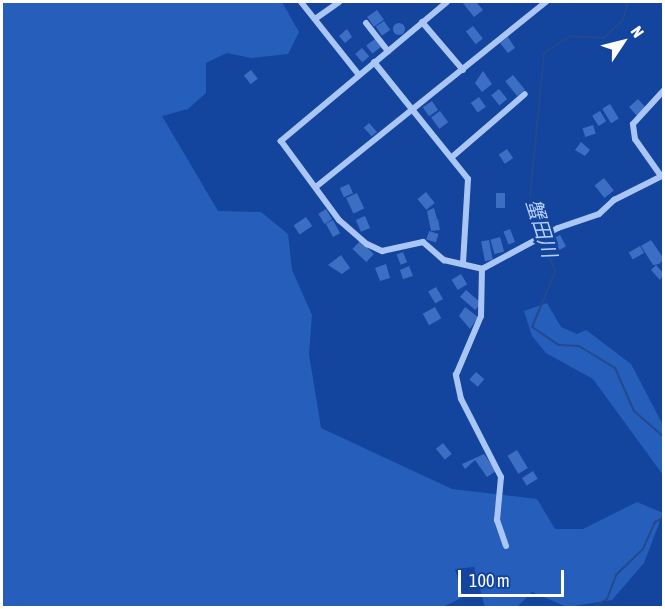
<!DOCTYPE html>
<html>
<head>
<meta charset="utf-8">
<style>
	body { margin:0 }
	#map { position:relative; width:665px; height:609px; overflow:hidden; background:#13459e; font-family:"Asap Condensed","Noto Sans JP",sans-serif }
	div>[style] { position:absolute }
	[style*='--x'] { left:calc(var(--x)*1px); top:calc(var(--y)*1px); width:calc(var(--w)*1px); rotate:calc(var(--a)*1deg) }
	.green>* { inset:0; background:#265ebc }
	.stream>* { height:2px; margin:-1px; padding:0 1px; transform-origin:1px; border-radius:1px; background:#24498c }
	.building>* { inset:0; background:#3c6fc4; transform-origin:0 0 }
	.round { border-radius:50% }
	.minor>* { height:6px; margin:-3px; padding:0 3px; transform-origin:3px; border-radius:3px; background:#aac6f4 }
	span { translate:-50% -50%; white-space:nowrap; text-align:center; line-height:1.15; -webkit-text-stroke:5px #13459e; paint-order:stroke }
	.water-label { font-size:20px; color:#b6d0fa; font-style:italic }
	.frame { position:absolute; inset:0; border:3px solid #fff; pointer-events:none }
	.north { position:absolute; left:593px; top:12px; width:60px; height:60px; -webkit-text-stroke:4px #13459e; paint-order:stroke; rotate:55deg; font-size:16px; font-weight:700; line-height:24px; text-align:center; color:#fff }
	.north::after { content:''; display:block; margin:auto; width:21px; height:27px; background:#fff; clip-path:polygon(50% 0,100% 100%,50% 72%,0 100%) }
	.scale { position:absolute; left:458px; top:570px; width:106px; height:27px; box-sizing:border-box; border:3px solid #fff; border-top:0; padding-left:8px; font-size:18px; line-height:21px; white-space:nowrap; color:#fff; -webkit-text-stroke:4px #13459e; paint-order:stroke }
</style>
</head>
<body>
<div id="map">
	<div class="green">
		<i style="clip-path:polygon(2px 2px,282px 2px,299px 32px,288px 54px,251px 58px,227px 53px,206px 63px,206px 93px,188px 109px,162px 116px,218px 211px,261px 212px,288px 234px,292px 270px,312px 315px,309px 354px,321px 428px,452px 489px,537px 499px,555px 529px,583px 529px,637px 502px,663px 513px,644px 563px,612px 600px,567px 607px,532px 592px,518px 606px,485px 607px,474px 567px,455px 569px,463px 597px,443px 607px,2px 607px)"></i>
		<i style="clip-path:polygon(547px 303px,561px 327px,577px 334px,586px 330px,631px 364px,663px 425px,663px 475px,593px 379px,546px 353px,532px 336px,524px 311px)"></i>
	</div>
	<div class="stream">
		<i style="--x:628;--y:2;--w:19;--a:106"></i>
		<i style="--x:623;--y:20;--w:26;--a:137"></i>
		<i style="--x:604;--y:38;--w:34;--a:-177"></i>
		<i style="--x:570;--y:36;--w:31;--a:147"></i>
		<i style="--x:544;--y:53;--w:143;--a:95.6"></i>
		<i style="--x:530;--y:195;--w:81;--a:72"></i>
		<i style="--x:555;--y:272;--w:60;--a:112.7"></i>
		<i style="--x:532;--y:327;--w:32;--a:34"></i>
		<i style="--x:559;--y:345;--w:20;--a:3"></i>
		<i style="--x:579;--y:346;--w:42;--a:31.4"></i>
		<i style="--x:615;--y:368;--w:47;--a:66.2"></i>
		<i style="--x:634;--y:411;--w:40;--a:41"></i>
		<i style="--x:592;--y:608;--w:17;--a:-31"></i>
		<i style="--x:607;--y:599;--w:26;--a:-69"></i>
		<i style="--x:616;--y:575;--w:37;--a:-44"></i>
		<i style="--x:643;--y:549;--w:30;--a:-66"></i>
		<i style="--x:655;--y:522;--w:10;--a:-24"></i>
	</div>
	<div class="building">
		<i style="clip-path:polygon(462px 2px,476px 2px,483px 10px,474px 17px)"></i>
		<i style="left:377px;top:10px;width:12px;height:12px;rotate:55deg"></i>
		<i style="left:384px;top:21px;width:11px;height:10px;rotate:56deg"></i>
		<i class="round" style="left:393px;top:23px;width:12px;height:12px"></i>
		<i style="left:473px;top:26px;width:16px;height:9px;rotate:52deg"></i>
		<i style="clip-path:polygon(347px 29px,352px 37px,345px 43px,339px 36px)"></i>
		<i style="clip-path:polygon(508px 37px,515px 48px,508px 53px,500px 43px)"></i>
		<i style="left:375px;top:39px;width:10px;height:11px;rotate:53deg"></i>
		<i style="left:362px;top:48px;width:11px;height:9px;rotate:49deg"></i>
		<i style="left:251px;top:70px;width:11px;height:9px;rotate:52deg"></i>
		<i style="clip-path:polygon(483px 71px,492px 84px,482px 92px,475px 83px)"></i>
		<i style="left:513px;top:75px;width:19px;height:10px;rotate:51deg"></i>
		<i style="left:499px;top:89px;width:13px;height:10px;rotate:51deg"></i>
		<i style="left:479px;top:97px;width:12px;height:10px;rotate:55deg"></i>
		<i style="left:638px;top:99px;width:12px;height:12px;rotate:48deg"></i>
		<i style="left:432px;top:101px;width:11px;height:11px;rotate:56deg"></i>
		<i style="left:610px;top:104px;width:17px;height:9px;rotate:59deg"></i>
		<i style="left:440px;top:111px;width:14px;height:11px;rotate:54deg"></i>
		<i style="left:600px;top:111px;width:12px;height:9px;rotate:59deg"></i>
		<i style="left:369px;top:123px;width:12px;height:7px;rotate:48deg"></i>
		<i style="left:593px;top:125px;width:9px;height:11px;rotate:72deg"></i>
		<i style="clip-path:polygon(581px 142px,590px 150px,585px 156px,575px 150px)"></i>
		<i style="left:507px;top:149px;width:11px;height:10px;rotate:56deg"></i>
		<i style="left:604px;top:178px;width:16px;height:12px;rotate:52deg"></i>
		<i style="left:349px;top:184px;width:10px;height:10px;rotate:66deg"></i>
		<i style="left:426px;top:192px;width:14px;height:11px;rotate:51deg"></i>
		<i style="left:357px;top:193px;width:17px;height:12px;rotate:65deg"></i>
		<i style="left:496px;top:193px;width:9px;height:15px"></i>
		<i style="clip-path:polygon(434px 208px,437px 219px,431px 221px,438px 219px,440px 230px,431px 231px,427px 211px)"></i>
		<i style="left:326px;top:209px;width:12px;height:9px;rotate:59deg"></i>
		<i style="left:365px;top:216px;width:13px;height:10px;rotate:67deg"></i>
		<i style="left:306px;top:217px;width:11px;height:15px;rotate:56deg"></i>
		<i style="left:333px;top:220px;width:15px;height:8px;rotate:62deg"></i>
		<i style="left:510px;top:229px;width:14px;height:7px;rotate:69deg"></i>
		<i style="left:429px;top:231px;width:10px;height:9px;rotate:17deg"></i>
		<i style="left:560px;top:235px;width:13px;height:8px;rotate:63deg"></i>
		<i style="left:500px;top:237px;width:15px;height:10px;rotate:74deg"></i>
		<i style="left:489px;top:240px;width:20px;height:8px;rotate:79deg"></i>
		<i style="clip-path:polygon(651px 240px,664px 259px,659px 264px,653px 265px,641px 246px)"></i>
		<i style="left:360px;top:241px;width:19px;height:11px;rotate:43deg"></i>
		<i style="left:640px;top:246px;width:8px;height:13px;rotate:60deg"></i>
		<i style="left:403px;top:252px;width:11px;height:7px;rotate:68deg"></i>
		<i style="clip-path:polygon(341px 255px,350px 268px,342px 274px,328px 265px)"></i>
		<i style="clip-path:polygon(386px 264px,390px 278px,380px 281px,375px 268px)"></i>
		<i style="clip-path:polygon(656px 265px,664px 274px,660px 280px,651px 270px)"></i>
		<i style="clip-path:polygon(409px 266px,413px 276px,403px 279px,400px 270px)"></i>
		<i style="left:461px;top:274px;width:12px;height:11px;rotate:59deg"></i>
		<i style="left:436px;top:287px;width:14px;height:9px;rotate:60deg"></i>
		<i style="left:466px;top:290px;width:20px;height:9px;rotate:41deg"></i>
		<i style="left:435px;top:307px;width:13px;height:14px;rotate:61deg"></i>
		<i style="clip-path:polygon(465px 307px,478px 317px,470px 329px,459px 316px)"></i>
		<i style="left:476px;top:372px;width:11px;height:10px;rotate:41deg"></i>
		<i style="left:443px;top:443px;width:14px;height:9px;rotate:51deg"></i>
		<i style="left:517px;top:450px;width:21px;height:11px;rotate:59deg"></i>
		<i style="clip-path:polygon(484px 454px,496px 471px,487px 477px,475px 460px,465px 469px,462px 464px)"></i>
		<i style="left:533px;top:471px;width:9px;height:13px;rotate:58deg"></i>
	</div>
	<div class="minor">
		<i style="--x:301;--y:2;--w:93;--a:51.5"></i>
		<i style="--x:447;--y:2;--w:217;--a:140.1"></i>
		<i style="--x:281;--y:141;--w:98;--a:53.7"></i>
		<i style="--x:339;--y:220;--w:37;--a:41"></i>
		<i style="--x:367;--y:244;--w:17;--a:25"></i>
		<i style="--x:382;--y:251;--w:42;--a:-12.4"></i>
		<i style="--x:423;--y:242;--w:28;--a:41"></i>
		<i style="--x:444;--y:260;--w:39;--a:13"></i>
		<i style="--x:315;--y:19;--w:29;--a:-35"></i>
		<i style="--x:422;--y:22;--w:63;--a:49.5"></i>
		<i style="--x:366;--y:23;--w:36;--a:52"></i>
		<i style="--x:374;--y:62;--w:150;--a:51.2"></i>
		<i style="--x:468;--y:179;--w:85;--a:93.4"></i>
		<i style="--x:452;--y:157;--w:96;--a:-40.8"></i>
		<i style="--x:661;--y:176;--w:45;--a:-125.1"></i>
		<i style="--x:635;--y:139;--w:15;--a:-98"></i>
		<i style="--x:633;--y:124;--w:46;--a:-47.6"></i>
		<i style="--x:317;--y:186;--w:294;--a:-38.8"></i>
		<i style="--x:506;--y:546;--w:28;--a:-109"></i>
		<i style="--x:497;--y:520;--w:43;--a:-84.7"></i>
		<i style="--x:501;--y:477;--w:88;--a:-117.1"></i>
		<i style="--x:461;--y:399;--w:25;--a:-102"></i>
		<i style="--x:456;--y:375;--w:64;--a:-67"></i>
		<i style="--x:481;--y:316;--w:47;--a:-88.8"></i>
		<i style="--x:482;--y:269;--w:86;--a:-28.3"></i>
		<i style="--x:558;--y:228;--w:43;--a:-18.9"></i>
		<i style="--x:599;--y:214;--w:21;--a:-43"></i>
		<i style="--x:614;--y:200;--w:56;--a:-26.6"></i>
	</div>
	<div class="water-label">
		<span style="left:542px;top:228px;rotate:73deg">蟹田川</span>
	</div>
	<div class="frame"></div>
	<div class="north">N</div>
	<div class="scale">100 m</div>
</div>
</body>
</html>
